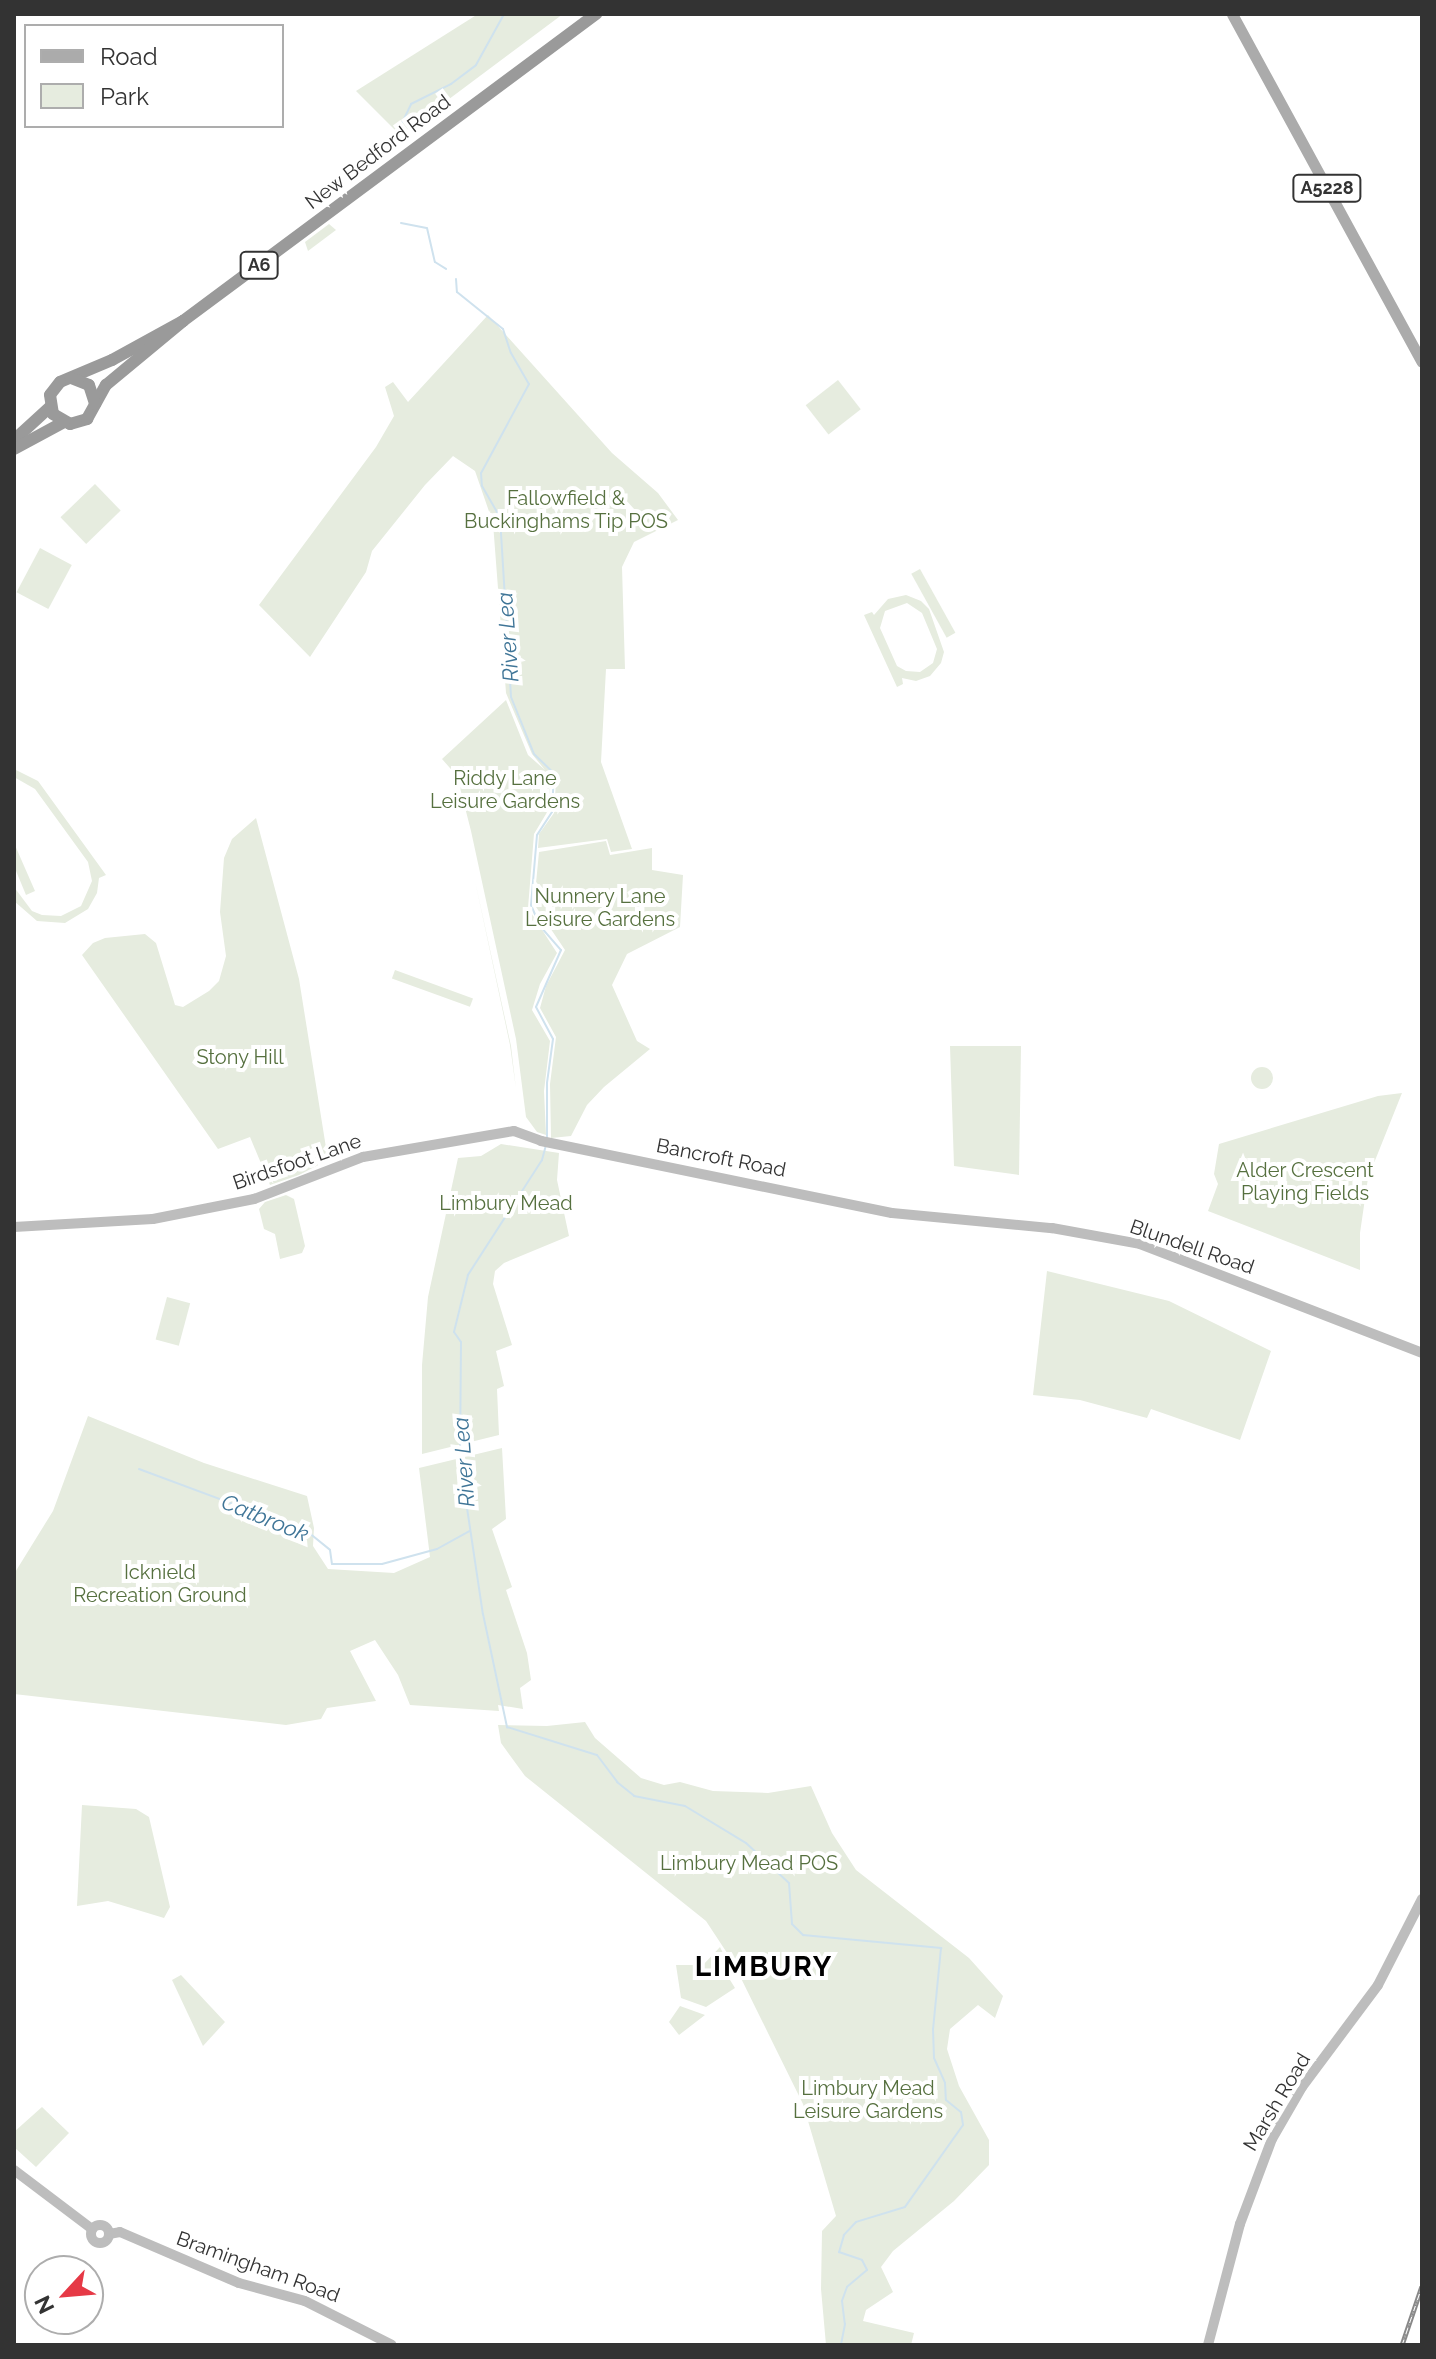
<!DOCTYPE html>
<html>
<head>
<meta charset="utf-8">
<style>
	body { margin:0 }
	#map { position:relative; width:1436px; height:2359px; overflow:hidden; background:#fff; font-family:Raleway,sans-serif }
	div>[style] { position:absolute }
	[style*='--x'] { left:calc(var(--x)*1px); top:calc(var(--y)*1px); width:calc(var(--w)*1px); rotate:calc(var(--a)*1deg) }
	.green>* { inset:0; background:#e6ecdf; transform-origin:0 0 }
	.round { border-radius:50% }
	.stream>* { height:2px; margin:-1px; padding:0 1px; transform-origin:1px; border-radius:1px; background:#cfe2ee }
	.secondary>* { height:10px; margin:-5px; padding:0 5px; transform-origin:5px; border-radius:5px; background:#bdbdbd }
	.secondary>.ring { margin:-5px; padding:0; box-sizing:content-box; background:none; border:10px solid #bdbdbd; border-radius:50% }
	.primary>* { height:11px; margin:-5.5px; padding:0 5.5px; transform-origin:5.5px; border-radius:5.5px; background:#ababab }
	.highway>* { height:12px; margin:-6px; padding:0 6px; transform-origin:6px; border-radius:6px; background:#9a9a9a }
	.rail>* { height:5px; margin-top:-2.5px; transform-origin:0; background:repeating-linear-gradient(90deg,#fff 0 6px,#888 0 12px); box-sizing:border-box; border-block:2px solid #888 }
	span { translate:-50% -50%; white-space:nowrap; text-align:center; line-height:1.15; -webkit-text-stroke:8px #fff; paint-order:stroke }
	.shield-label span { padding:2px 6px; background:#fff; border:2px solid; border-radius:6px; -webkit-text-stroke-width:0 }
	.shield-label { font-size:18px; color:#333; font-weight:700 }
	.street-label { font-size:20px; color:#333 }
	.park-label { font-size:20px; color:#56703f }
	.water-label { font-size:22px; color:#3f7597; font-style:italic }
	.district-label { font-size:28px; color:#000; font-weight:700; letter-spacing:2px }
	.frame { position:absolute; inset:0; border:16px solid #333; pointer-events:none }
	.legend { position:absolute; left:24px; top:24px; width:260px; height:104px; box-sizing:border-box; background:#fff; border:2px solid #adadad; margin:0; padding:10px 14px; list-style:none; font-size:24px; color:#333 }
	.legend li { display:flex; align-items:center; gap:16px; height:40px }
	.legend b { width:40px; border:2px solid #adadad }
	.north { position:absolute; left:24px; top:2255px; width:80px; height:80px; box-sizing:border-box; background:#fff; border:2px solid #adadad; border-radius:50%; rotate:244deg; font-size:22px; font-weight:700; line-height:32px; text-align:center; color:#333 }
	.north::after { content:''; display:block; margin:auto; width:28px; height:36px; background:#e63946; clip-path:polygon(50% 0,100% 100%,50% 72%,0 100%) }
</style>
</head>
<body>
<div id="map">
	<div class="green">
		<i style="clip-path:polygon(478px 14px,563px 14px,409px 129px,397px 132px,356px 91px)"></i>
		<i style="clip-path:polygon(329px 224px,336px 230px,308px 251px,305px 242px)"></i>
		<i style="clip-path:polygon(488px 315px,612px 453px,658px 493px,678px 520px,634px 542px,622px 567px,625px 669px,606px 669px,601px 762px,632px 849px,611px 852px,607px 839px,538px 848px,539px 834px,554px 813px,556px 781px,550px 774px,549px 809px,534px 834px,528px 908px,557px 953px,540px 984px,532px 1010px,550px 1041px,544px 1091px,546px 1135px,537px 1132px,526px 1117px,516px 1039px,471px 831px,457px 776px,442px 759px,506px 700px,528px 755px,545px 770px,532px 754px,506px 693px,493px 523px,475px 471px,453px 456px,425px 485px,372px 551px,366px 572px,310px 657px,259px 605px,376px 447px,394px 416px,385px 387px,393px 382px,408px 402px)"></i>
		<i style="left:838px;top:380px;width:37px;height:41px;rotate:52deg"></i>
		<i style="left:95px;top:484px;width:37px;height:48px;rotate:46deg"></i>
		<i style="left:40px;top:548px;width:36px;height:50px;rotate:28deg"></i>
		<i style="left:920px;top:569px;width:73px;height:10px;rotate:61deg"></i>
		<i style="clip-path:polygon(evenodd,906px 595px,921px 601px,929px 609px,944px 652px,941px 663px,930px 676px,916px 681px,902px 678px,903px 684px,897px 687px,864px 615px,872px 612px,874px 615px,888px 599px,906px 595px,907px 603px,922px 613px,937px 649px,933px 663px,920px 672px,906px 671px,897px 666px,880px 628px,885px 611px,907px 603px)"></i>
		<i style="clip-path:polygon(14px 769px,38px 781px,106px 875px,99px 878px,97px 893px,88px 909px,65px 923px,37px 921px,14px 901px,14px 887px,32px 911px,42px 915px,61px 916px,81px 906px,92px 881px,88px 862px,35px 789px,14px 777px)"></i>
		<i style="clip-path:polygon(256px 818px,299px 979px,328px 1160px,299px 1175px,270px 1185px,250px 1137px,218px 1149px,82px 955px,93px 943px,105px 938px,145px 934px,156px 943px,175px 1005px,183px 1007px,209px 991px,219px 981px,226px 956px,220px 912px,224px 858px,232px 839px)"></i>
		<i style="clip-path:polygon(606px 841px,610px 855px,652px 848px,652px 870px,683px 875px,680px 927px,627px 954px,612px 985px,637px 1041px,650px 1049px,604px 1087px,587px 1105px,571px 1136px,551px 1138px,550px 1084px,556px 1037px,540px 1008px,546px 986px,565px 950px,534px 904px,539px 852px)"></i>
		<i style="clip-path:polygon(14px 843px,35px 891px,26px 895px,14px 866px)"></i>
		<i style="clip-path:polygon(474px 876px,511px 1046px,516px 1089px,510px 1045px)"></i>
		<i style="left:395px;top:970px;width:83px;height:9px;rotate:20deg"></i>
		<i style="clip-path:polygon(950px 1046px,1021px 1046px,1019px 1175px,954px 1166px)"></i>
		<i class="round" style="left:1251px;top:1067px;width:22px;height:22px"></i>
		<i style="clip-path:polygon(1402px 1093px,1368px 1178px,1360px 1233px,1360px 1270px,1208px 1211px,1218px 1184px,1214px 1174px,1219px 1144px,1378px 1096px)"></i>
		<i style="clip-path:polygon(501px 1144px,559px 1153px,557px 1180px,569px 1236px,504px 1263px,495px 1271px,493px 1284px,512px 1345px,496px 1351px,504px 1386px,497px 1389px,499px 1435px,422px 1454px,422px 1365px,428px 1297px,458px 1158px,481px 1156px)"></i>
		<i style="clip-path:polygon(286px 1195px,294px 1199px,305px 1246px,302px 1253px,280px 1259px,275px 1234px,264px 1229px,259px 1209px,265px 1202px)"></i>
		<i style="clip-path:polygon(1047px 1271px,1169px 1301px,1271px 1351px,1240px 1440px,1151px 1409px,1147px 1418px,1080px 1400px,1033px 1395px)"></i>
		<i style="left:167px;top:1297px;width:24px;height:44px;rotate:15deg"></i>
		<i style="clip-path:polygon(88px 1416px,204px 1463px,307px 1496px,314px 1528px,313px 1546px,328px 1569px,394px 1573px,430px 1557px,419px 1468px,502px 1448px,506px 1519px,492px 1529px,512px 1587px,506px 1590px,527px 1653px,531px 1680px,520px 1688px,523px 1709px,498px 1705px,499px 1711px,410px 1705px,398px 1675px,375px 1640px,350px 1651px,376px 1701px,327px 1708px,321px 1719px,286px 1725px,14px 1694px,14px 1574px,53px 1511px)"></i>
		<i style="clip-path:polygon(585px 1722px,595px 1738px,641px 1778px,664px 1785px,680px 1782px,713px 1791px,768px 1793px,811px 1786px,832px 1833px,856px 1870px,969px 1958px,1003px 1996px,995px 2018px,978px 2005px,950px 2029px,947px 2049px,959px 2086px,989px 2140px,989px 2165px,954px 2201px,893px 2251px,881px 2267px,893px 2292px,866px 2310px,863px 2321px,914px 2333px,911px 2345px,826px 2345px,821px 2289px,822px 2231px,836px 2216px,803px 2104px,733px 1962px,706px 1921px,525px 1776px,501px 1743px,498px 1725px,547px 1726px)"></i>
		<i style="clip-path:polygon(82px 1805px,136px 1809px,149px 1817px,170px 1907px,164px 1918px,108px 1901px,77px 1906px)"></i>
		<i style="clip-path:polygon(720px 1947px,725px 1957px,719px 1962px,735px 1988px,706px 2007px,681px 1998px,676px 1965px,703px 1965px)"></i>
		<i style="clip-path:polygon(181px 1975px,225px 2022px,203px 2046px,172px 1980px)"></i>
		<i style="clip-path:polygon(680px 2006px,705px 2015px,679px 2035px,669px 2022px)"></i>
		<i style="clip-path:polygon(42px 2107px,69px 2133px,36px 2167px,14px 2147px,14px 2132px)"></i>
	</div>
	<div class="stream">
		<i style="--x:400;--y:127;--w:25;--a:-64"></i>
		<i style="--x:411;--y:104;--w:45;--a:-26.6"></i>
		<i style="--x:451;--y:84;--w:31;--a:-37"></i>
		<i style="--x:476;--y:65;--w:58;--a:-61.2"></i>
		<i style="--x:401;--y:223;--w:26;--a:11"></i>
		<i style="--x:427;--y:228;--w:35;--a:77"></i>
		<i style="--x:435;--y:262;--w:13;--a:32"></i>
		<i style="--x:456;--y:279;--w:13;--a:86"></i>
		<i style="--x:457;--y:292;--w:59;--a:38.8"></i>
		<i style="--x:503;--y:329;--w:25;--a:72"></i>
		<i style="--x:511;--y:353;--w:36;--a:60"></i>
		<i style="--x:529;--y:384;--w:101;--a:118.3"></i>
		<i style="--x:481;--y:473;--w:13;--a:86"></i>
		<i style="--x:482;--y:486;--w:36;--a:60"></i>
		<i style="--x:500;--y:517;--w:180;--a:86.5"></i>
		<i style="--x:511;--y:697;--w:61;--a:68"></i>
		<i style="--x:534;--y:754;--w:28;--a:44"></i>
		<i style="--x:554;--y:773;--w:39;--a:93"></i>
		<i style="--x:552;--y:812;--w:27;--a:123"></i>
		<i style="--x:537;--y:835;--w:70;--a:94.9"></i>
		<i style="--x:531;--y:905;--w:23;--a:67"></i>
		<i style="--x:540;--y:926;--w:32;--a:49"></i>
		<i style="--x:561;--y:950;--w:62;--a:113.7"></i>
		<i style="--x:536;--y:1007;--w:36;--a:62"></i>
		<i style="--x:553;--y:1039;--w:44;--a:97.8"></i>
		<i style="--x:547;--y:1083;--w:55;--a:90"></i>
		<i style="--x:546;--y:1145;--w:16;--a:105"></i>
		<i style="--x:542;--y:1160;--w:137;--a:122.8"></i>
		<i style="--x:468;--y:1275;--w:59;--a:103.8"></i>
		<i style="--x:454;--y:1332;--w:12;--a:55"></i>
		<i style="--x:461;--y:1342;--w:119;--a:90.5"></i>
		<i style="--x:460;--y:1461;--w:155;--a:81.5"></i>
		<i style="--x:483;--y:1614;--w:116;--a:78"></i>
		<i style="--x:507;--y:1727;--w:94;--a:17.3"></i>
		<i style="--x:597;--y:1755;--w:34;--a:53"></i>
		<i style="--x:617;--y:1782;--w:22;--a:39"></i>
		<i style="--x:634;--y:1796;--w:52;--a:11.1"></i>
		<i style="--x:685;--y:1806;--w:71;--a:31.2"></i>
		<i style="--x:746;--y:1843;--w:59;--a:42.9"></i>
		<i style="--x:789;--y:1883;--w:41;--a:85.8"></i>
		<i style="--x:792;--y:1924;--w:16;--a:45"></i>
		<i style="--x:803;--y:1935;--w:139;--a:5.4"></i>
		<i style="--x:941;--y:1948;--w:81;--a:95.6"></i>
		<i style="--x:933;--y:2029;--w:29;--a:88"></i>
		<i style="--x:934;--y:2058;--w:27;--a:66"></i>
		<i style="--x:945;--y:2083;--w:17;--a:87"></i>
		<i style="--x:946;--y:2100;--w:19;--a:39"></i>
		<i style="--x:961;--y:2112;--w:13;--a:81"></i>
		<i style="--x:963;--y:2125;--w:100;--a:125.3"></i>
		<i style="--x:905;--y:2207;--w:51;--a:163"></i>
		<i style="--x:856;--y:2222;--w:18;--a:133"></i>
		<i style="--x:844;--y:2235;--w:18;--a:106"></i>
		<i style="--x:839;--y:2252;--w:24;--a:19"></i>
		<i style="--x:862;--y:2260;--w:11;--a:63"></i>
		<i style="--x:867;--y:2270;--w:26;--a:140"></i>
		<i style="--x:847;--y:2287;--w:15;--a:110"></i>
		<i style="--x:842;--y:2301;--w:23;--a:83"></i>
		<i style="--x:845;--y:2324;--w:21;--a:101"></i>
		<i style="--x:139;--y:1469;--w:180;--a:20.4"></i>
		<i style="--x:308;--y:1532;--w:28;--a:39"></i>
		<i style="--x:330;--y:1550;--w:14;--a:82"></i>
		<i style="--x:332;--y:1564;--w:50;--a:0"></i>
		<i style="--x:382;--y:1564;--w:57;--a:-15.3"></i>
		<i style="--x:437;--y:1549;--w:37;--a:-29"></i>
	</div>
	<div class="secondary">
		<i style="--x:14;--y:1227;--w:139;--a:-3.3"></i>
		<i style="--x:153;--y:1219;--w:103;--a:-11.2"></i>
		<i style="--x:254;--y:1199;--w:117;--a:-21.1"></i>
		<i style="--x:363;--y:1157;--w:153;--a:-9.8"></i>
		<i style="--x:514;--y:1131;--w:29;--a:20"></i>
		<i style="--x:541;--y:1141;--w:358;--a:11.6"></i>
		<i style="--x:892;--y:1213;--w:161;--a:5.4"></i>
		<i style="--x:1052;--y:1228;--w:89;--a:10.3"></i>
		<i style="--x:1140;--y:1244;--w:302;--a:21.1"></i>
		<i style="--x:14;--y:2170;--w:98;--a:37.1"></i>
		<i class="ring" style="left:91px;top:2225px;width:8px;height:8px"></i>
		<i style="--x:109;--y:2234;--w:11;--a:-10"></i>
		<i style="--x:120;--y:2232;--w:129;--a:23.2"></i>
		<i style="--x:239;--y:2283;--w:68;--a:15.3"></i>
		<i style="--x:305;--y:2301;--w:97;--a:26.8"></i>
		<i style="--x:1208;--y:2345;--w:125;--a:-75.2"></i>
		<i style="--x:1240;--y:2224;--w:91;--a:-69.4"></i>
		<i style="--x:1272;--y:2139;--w:60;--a:-60"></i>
		<i style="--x:1302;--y:2087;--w:127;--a:-53.3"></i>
		<i style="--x:1378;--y:1985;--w:97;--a:-62.9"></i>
	</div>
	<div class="primary">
		<i style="--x:1232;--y:14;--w:396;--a:61.4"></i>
	</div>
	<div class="highway">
		<i style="--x:183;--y:321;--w:81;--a:151.2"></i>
		<i style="--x:112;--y:360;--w:56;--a:157.1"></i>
		<i style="--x:60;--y:382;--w:16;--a:128"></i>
		<i style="--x:50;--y:395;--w:19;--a:81"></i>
		<i style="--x:53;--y:414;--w:20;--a:30"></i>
		<i style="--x:70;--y:424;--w:18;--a:-16"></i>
		<i style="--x:87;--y:419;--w:39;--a:-61"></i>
		<i style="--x:106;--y:385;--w:100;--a:-39.7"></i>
		<i style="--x:183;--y:321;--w:515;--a:-36.62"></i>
		<i style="--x:71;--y:378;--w:19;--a:21"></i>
		<i style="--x:89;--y:385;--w:20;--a:72"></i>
		<i style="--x:14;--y:440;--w:49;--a:-42.5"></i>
		<i style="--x:14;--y:449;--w:57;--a:-28.4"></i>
	</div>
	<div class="rail">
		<i style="--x:1402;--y:2345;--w:62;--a:-71.3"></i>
	</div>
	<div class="shield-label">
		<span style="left:1327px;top:188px">A5228</span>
		<span style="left:259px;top:265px">A6</span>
	</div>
	<div class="street-label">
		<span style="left:378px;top:152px;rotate:-37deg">New Bedford Road</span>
		<span style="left:721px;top:1158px;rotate:11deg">Bancroft Road</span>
		<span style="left:297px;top:1162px;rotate:-19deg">Birdsfoot Lane</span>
		<span style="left:1192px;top:1247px;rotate:19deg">Blundell Road</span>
		<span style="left:1277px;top:2102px;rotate:-59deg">Marsh Road</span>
		<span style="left:258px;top:2267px;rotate:20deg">Bramingham Road</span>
	</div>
	<div class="park-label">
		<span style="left:566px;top:510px">Fallowfield &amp;<br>Buckinghams Tip POS</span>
		<span style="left:505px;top:790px">Riddy Lane<br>Leisure Gardens</span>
		<span style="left:600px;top:908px">Nunnery Lane<br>Leisure Gardens</span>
		<span style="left:240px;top:1057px">Stony Hill</span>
		<span style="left:1305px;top:1182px">Alder Crescent<br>Playing Fields</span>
		<span style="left:506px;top:1203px">Limbury Mead</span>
		<span style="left:160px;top:1584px">Icknield<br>Recreation Ground</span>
		<span style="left:749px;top:1863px">Limbury Mead POS</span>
		<span style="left:868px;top:2100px">Limbury Mead<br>Leisure Gardens</span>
	</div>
	<div class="water-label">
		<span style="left:508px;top:637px;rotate:-94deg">River Lea</span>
		<span style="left:464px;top:1462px;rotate:-94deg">River Lea</span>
		<span style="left:265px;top:1518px;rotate:22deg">Catbrook</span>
	</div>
	<div class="district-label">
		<span style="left:764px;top:1967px">LIMBURY</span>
	</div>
	<div class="frame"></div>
	<ul class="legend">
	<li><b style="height:10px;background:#ababab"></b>Road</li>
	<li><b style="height:22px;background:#e6ecdf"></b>Park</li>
	</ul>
	<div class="north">N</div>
</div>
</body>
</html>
